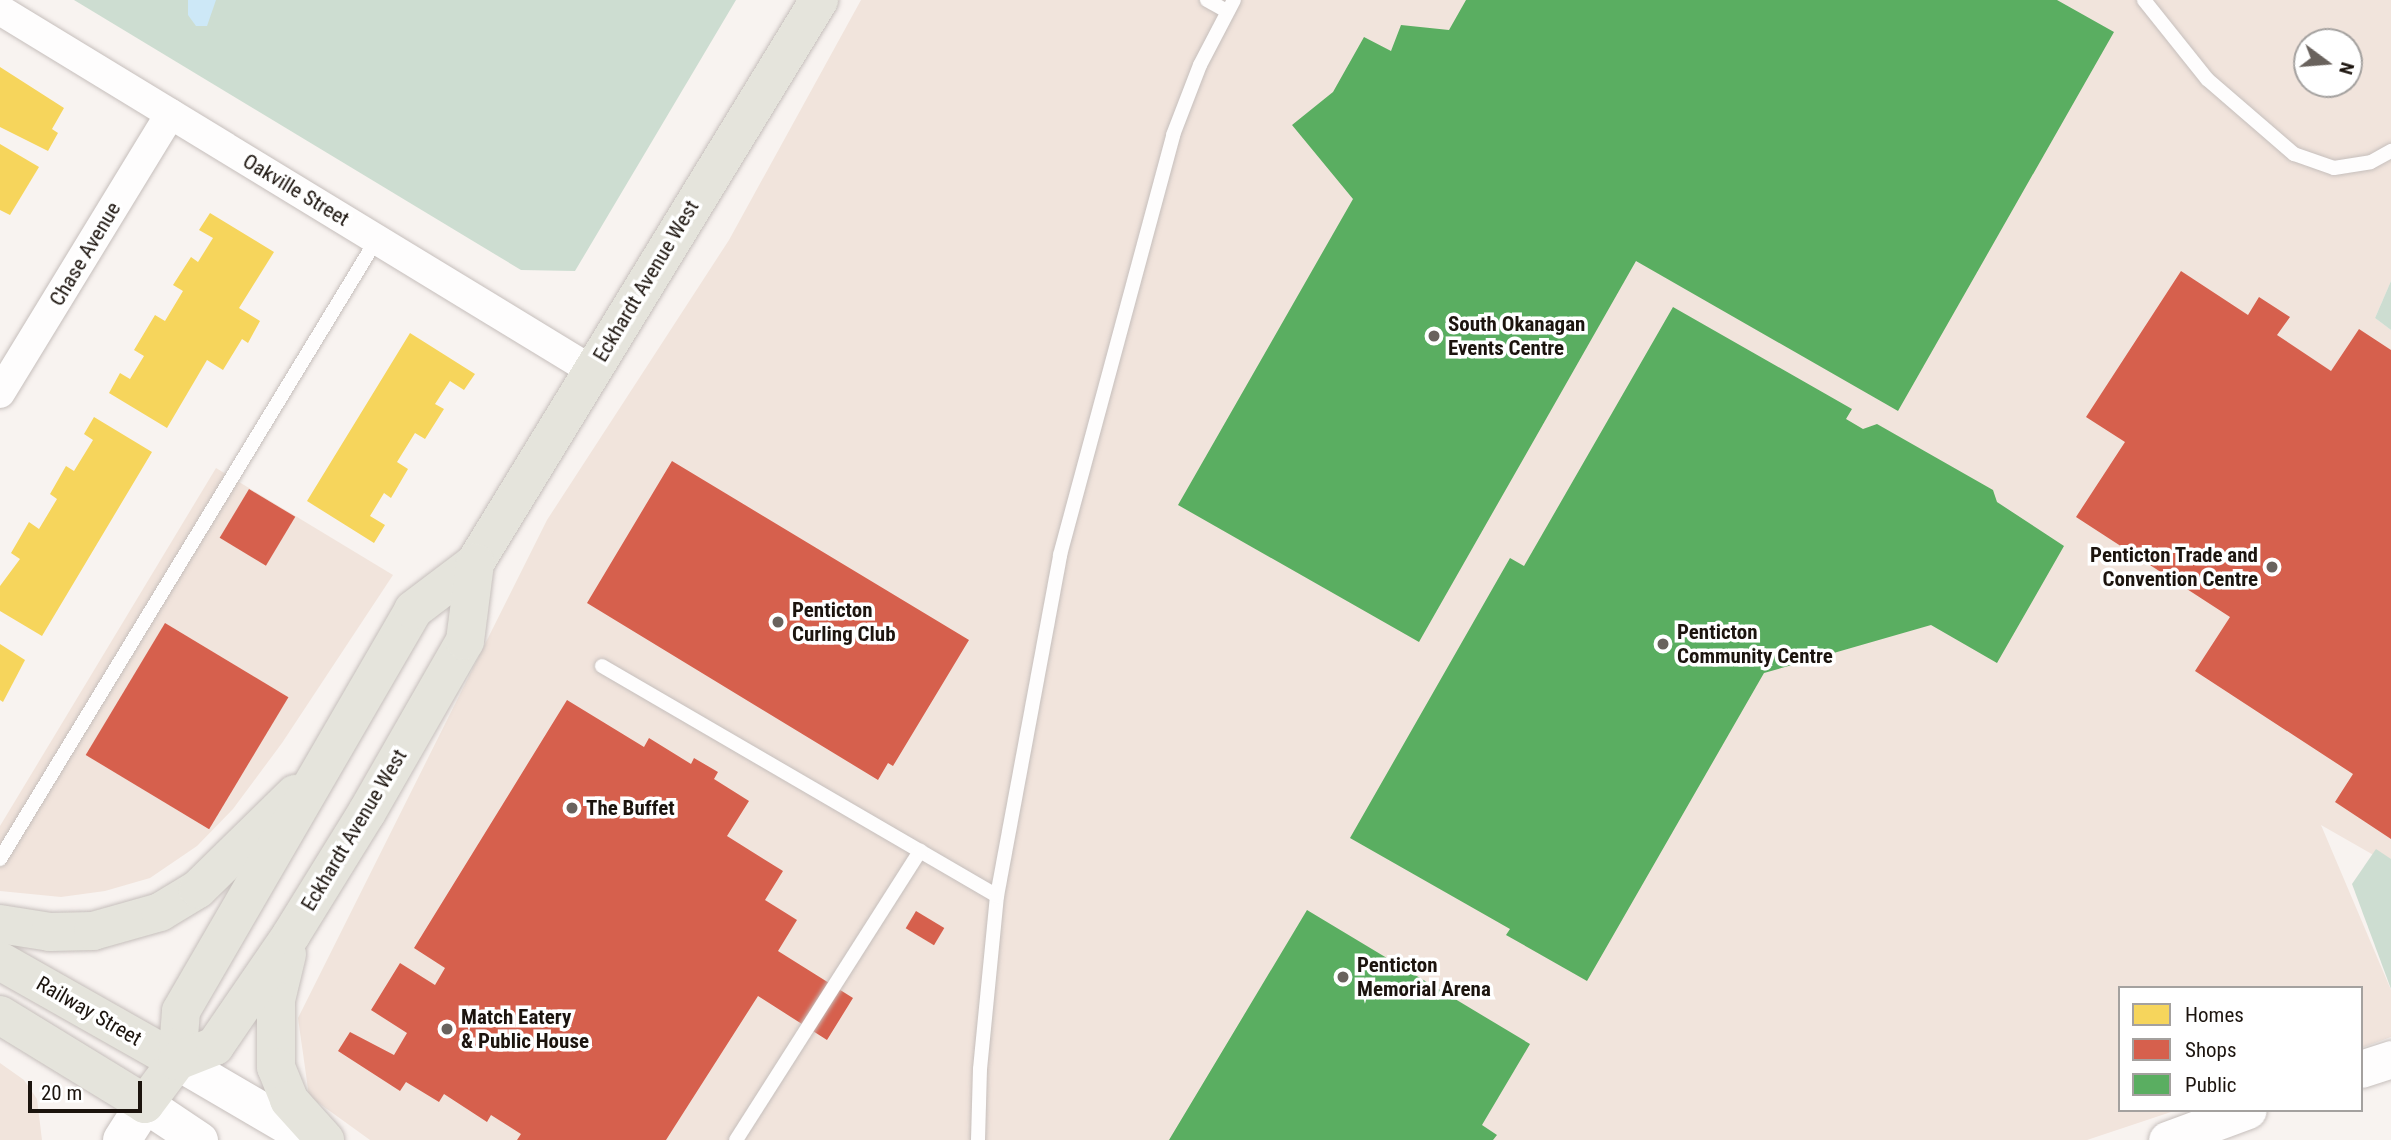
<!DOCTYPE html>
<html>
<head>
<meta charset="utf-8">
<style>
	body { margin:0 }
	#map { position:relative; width:2391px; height:1140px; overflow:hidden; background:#f8f3f0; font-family:"Roboto Condensed",sans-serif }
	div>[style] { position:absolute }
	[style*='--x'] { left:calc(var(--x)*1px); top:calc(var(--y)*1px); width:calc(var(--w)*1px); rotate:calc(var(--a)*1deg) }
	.built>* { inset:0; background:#f1e4dc }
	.green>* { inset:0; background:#cdddd1 }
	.water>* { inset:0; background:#cde8f7 }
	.homes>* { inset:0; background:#f6d55c }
	.shops>* { inset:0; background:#d6604d; transform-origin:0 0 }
	.public>* { inset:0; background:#5aae61 }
	.roads { filter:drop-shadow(0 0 2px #c6bfbc) drop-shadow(0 0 2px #c6bfbc) }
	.service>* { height:14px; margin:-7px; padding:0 7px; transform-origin:7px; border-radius:7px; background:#fefdfd }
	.minor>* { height:30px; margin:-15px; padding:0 15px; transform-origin:15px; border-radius:15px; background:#fefdfd }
	.tertiary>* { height:37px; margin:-18.5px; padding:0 18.5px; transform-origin:18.5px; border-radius:18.5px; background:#fefdfd }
	.secondary>* { height:38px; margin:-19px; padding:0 19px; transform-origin:19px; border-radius:19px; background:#fefdfd }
	.trunk>* { height:38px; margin:-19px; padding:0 19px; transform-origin:19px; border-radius:19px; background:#e5e4dc }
	.dots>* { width:19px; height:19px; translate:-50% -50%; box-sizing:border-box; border:4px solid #fff; border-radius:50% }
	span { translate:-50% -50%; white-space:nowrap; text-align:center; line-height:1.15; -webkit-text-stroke:7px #fff; paint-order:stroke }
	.street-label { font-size:21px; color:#1c140e }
	.poi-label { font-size:21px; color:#1c140e; font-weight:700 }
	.left { translate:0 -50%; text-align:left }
	.right { translate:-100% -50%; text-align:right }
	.legend { position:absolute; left:2118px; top:986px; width:245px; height:126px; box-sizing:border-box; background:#fff; border:2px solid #a4a19f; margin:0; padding:9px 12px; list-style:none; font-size:21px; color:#1c140e }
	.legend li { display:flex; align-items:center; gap:14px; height:35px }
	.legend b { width:35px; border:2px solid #a4a19f }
	.north { position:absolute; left:2293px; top:28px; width:70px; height:70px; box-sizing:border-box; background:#fff; border:2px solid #a4a19f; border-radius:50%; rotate:106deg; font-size:19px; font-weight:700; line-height:28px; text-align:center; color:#1c140e }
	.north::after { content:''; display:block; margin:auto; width:24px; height:32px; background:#69625d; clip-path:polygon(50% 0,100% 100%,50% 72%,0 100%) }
	.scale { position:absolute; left:28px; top:1081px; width:114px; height:32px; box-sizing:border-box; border:4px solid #1c140e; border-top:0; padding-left:9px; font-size:21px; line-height:24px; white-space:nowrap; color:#1c140e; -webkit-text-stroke:5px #fff; paint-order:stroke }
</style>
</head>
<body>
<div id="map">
	<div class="built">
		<i style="clip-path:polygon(evenodd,861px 0,2391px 0,2391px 281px,2375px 318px,2391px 330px,2391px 865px,2321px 825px,2391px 990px,2391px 1037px,2361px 1048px,2361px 988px,2120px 988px,2120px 1110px,2177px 1110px,2087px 1140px,370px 1140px,309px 1096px,298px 1018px,547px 520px,729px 240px,861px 0,2307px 42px,2349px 42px,2349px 84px,2307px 84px,2307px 42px)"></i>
		<i style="clip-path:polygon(216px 468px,393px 575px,282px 743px,233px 809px,197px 846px,150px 878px,105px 891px,61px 897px,0 891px,0 826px)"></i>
		<i style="clip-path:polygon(0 1063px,24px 1080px,37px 1099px,42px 1140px,0 1140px)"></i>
	</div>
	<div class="green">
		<i style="clip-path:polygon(74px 0,736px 0,575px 271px,521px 270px)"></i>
		<i style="clip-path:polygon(2391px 281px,2391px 330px,2375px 318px)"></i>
		<i style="clip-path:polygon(2376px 849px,2391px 859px,2391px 989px,2352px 884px)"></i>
	</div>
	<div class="water">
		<i style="clip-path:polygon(188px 0,216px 0,207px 26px,196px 26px,188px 15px)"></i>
	</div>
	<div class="homes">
		<i style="clip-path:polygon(0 67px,64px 108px,52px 129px,58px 133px,48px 151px,0 127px)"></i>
		<i style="clip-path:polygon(0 144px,39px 167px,10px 215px,0 210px)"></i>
		<i style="clip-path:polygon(210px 213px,274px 252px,239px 308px,260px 321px,248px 343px,242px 339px,223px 370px,207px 360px,167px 428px,109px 393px,120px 373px,130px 379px,144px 356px,134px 350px,155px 315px,165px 321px,183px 291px,173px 285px,191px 257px,198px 262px,213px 238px,199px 230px)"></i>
		<i style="clip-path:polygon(410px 333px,475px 374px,464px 390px,450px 381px,435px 404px,444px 409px,425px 439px,415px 433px,397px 462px,408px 469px,391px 498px,384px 493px,370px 516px,385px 525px,374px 543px,307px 501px)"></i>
		<i style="clip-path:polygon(94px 417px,152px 452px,42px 636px,0 611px,0 586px,20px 559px,11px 553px,29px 522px,39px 529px,57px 499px,50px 494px,66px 466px,74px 471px,93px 440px,84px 434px)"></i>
		<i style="clip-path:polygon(0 644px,25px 660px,3px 702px,0 700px)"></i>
	</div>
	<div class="shops">
		<i style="clip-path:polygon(2181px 271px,2248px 315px,2259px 297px,2290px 317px,2277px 335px,2331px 371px,2359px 329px,2391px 350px,2391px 839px,2335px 802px,2353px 774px,2195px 671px,2230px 617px,2076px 517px,2125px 442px,2086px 417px)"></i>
		<i style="clip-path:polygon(672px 461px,969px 640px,893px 766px,888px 763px,878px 780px,587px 603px)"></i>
		<i style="left:249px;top:489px;width:54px;height:57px;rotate:31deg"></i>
		<i style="left:165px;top:623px;width:144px;height:154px;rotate:31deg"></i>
		<i style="clip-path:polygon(567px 700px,644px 747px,649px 738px,691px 764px,694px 758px,718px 772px,714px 779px,749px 801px,727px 836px,783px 871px,765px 900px,797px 920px,778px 951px,853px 998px,827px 1040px,758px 996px,666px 1140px,517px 1140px,521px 1134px,491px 1115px,487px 1122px,444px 1094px,439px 1102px,406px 1082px,400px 1091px,338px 1051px,350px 1032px,394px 1055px,407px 1033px,371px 1010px,400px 963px,435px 985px,445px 968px,414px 948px)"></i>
		<i style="left:916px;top:911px;width:33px;height:20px;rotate:31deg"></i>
	</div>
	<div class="public">
		<i style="clip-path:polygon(1466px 0,2057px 0,2114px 32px,1898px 411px,1636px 261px,1419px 642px,1178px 505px,1353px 199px,1292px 125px,1333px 92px,1364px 37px,1391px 51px,1401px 25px,1449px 30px)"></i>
		<i style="clip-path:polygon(1673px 307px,1852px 409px,1846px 419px,1863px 429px,1877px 424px,1993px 490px,1997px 502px,2064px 546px,1997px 663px,1931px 625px,1764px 673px,1587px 981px,1506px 935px,1510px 929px,1350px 838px,1510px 558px,1524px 566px)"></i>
		<i style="clip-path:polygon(1307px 910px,1530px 1044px,1482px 1125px,1497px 1135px,1493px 1140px,1169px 1140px)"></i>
	</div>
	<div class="roads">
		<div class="service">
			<i style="--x:1207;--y:0;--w:23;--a:29"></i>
			<i style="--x:2144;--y:0;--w:101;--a:51.4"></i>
			<i style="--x:2207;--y:79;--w:115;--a:40.8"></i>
			<i style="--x:2294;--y:154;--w:42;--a:19.3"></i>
			<i style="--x:2334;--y:168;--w:37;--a:-9"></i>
			<i style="--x:2371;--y:162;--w:23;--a:-29"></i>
			<i style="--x:602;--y:666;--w:457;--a:30.2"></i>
			<i style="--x:0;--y:859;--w:726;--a:-58.7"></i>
			<i style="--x:736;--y:1140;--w:343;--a:-57.5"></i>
			<i style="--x:978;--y:1140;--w:71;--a:-88.4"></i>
			<i style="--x:980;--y:1069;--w:174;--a:-84.4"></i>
			<i style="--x:997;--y:896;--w:347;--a:-79.5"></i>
			<i style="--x:1060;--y:555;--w:435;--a:-74.9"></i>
			<i style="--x:1173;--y:135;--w:75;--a:-68.9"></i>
			<i style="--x:1200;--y:65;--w:73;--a:-62.4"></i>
		</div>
		<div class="minor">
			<i style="--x:0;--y:10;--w:692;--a:31.35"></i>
			<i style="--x:0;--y:393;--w:327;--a:-58.6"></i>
		</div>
		<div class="tertiary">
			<i style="--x:177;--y:1061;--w:156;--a:30.3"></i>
			<i style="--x:2361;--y:1069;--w:32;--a:-18"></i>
			<i style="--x:145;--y:1104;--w:65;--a:33.7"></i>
			<i style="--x:2167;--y:1140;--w:86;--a:-20.3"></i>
		</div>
		<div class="secondary">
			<i style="--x:122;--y:1140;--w:43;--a:-57.4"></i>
		</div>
		<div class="trunk">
			<i style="--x:0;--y:924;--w:51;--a:9.1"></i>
			<i style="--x:50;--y:932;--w:43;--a:-1.3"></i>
			<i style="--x:93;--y:931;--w:70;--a:-15.8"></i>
			<i style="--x:160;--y:912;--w:44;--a:-31.2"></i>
			<i style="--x:198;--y:889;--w:136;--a:-44.4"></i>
			<i style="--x:287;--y:954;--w:47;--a:103.4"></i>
			<i style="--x:276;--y:1000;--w:67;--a:90"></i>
			<i style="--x:276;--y:1067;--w:35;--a:68"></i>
			<i style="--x:289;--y:1100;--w:54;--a:48"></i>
			<i style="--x:0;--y:961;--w:203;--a:29.5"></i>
			<i style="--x:0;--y:1015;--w:170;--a:31.5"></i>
			<i style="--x:145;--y:1104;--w:54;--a:-53.3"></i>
			<i style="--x:177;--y:1061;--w:50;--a:-85.4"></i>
			<i style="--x:181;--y:1011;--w:463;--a:-59.9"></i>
			<i style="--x:413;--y:610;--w:78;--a:-37.2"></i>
			<i style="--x:475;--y:563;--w:660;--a:-58.57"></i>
			<i style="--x:177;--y:1061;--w:41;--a:-21.5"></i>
			<i style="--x:215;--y:1046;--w:135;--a:-55.6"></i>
			<i style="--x:291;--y:935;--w:145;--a:-58.3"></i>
			<i style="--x:367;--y:812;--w:197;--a:-60.2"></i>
			<i style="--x:465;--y:641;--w:79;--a:-82.7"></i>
		</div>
	</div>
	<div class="dots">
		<i style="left:1434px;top:336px;background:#69625d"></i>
		<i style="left:2272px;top:567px;background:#69625d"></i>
		<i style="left:778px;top:622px;background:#69625d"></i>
		<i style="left:1663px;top:644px;background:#69625d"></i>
		<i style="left:572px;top:808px;background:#69625d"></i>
		<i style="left:1343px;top:977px;background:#69625d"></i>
		<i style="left:447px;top:1029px;background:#69625d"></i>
	</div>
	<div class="street-label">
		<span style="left:296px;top:190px;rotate:31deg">Oakville Street</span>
		<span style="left:85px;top:254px;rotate:-59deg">Chase Avenue</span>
		<span style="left:646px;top:281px;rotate:-59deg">Eckhardt Avenue West</span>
		<span style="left:354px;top:830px;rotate:-59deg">Eckhardt Avenue West</span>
		<span style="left:89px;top:1011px;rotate:30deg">Railway Street</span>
	</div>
	<div class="poi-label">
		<span class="left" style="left:1448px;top:336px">South Okanagan<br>Events Centre</span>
		<span class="right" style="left:2258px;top:567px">Penticton Trade and<br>Convention Centre</span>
		<span class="left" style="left:792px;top:622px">Penticton<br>Curling Club</span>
		<span class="left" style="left:1677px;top:644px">Penticton<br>Community Centre</span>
		<span class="left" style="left:586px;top:808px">The Buffet</span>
		<span class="left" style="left:1357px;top:977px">Penticton<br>Memorial Arena</span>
		<span class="left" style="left:461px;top:1029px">Match Eatery<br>&amp; Public House</span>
	</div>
	<ul class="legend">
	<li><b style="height:19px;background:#f6d55c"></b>Homes</li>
	<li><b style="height:19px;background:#d6604d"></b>Shops</li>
	<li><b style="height:19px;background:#5aae61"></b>Public</li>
	</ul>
	<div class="north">N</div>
	<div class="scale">20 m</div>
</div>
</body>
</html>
